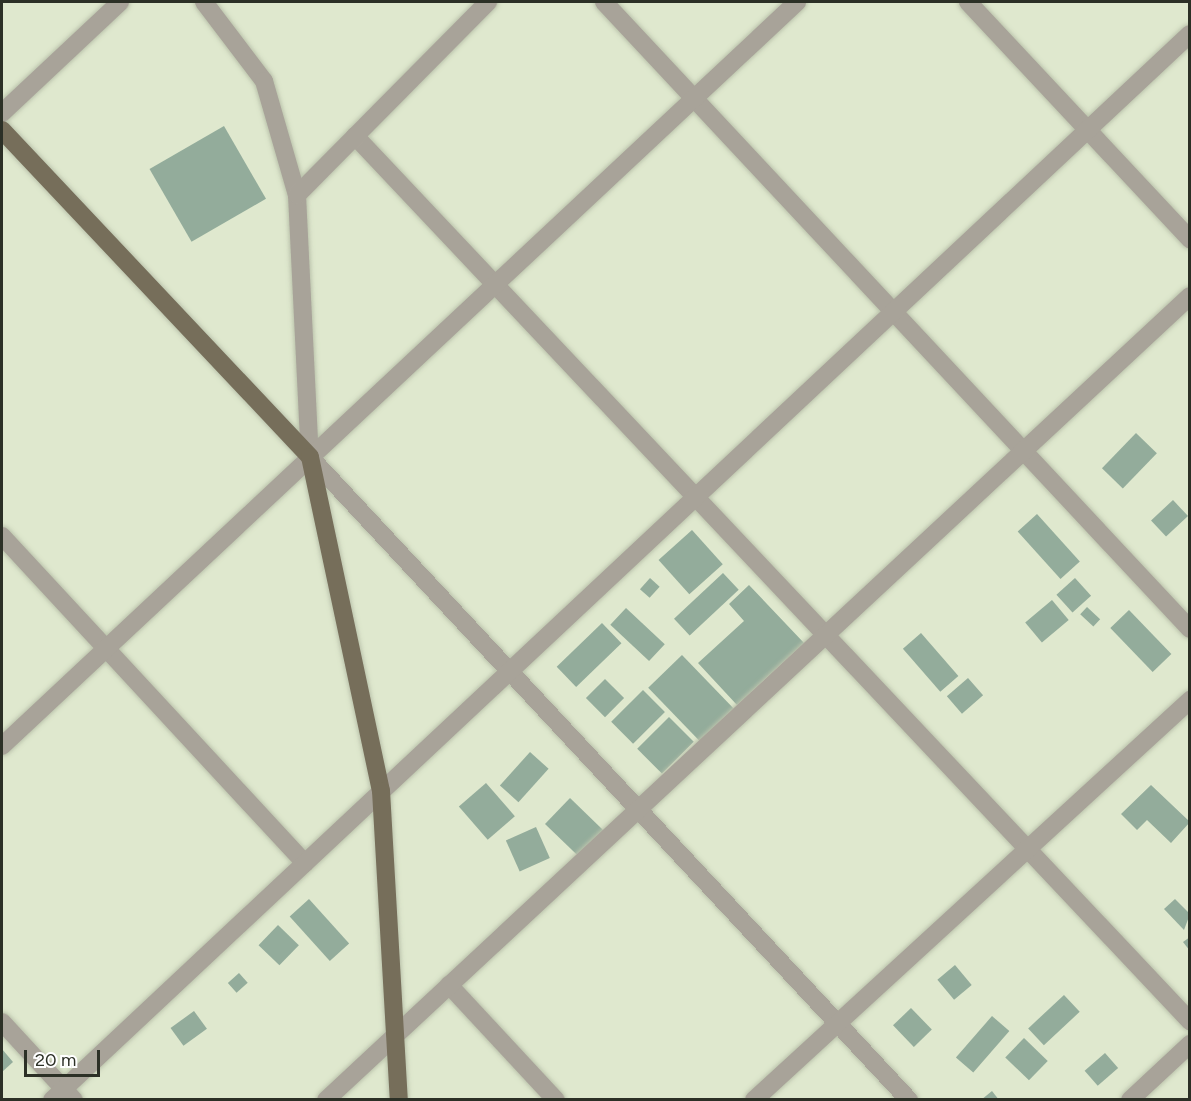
<!DOCTYPE html>
<html>
<head>
<meta charset="utf-8">
<style>
	body { margin:0 }
	#map { position:relative; width:1191px; height:1101px; overflow:hidden; background:#dfe8ce; font-family:Figtree,sans-serif }
	div>[style] { position:absolute }
	[style*='--x'] { left:calc(var(--x)*1px); top:calc(var(--y)*1px); width:calc(var(--w)*1px); rotate:calc(var(--a)*1deg) }
	.building>* { inset:0; background:#93ac9b; transform-origin:0 0 }
	.roads { filter:drop-shadow(0 0 2px #bbc3ac) drop-shadow(0 0 2px #bbc3ac) }
	.minor>* { height:18px; margin:-9px; padding:0 9px; transform-origin:9px; border-radius:9px; background:#a8a399 }
	.major>* { height:18px; margin:-9px; padding:0 9px; transform-origin:9px; border-radius:9px; background:#766e5a }
	span { translate:-50% -50%; white-space:nowrap; text-align:center; line-height:1.15; -webkit-text-stroke:5px #fff; paint-order:stroke }
	.frame { position:absolute; inset:0; border:3px solid #2c3026; pointer-events:none }
	.scale { position:absolute; left:24px; top:1050px; width:76px; height:27px; box-sizing:border-box; border:3px solid #2c3026; border-top:0; padding-left:8px; font-size:18px; line-height:21px; white-space:nowrap; color:#2c3026; -webkit-text-stroke:4px #fff; paint-order:stroke }
</style>
</head>
<body>
<div id="map">
	<div class="building">
		<i style="left:224px;top:126px;width:84px;height:86px;rotate:60deg"></i>
		<i style="left:1136px;top:433px;width:29px;height:49px;rotate:44deg"></i>
		<i style="left:1173px;top:500px;width:22px;height:30px;rotate:47deg"></i>
		<i style="left:1037px;top:514px;width:64px;height:26px;rotate:48deg"></i>
		<i style="left:692px;top:530px;width:46px;height:45px;rotate:48deg"></i>
		<i style="left:723px;top:573px;width:23px;height:67px;rotate:47deg"></i>
		<i style="left:650px;top:578px;width:13px;height:15px;rotate:42deg"></i>
		<i style="left:1075px;top:578px;width:24px;height:25px;rotate:48deg"></i>
		<i style="clip-path:polygon(749px 585px,804px 643px,737px 705px,698px 663px,744px 621px,729px 604px)"></i>
		<i style="left:1052px;top:600px;width:26px;height:35px;rotate:50deg"></i>
		<i style="left:1087px;top:607px;width:18px;height:10px;rotate:43deg"></i>
		<i style="left:626px;top:608px;width:53px;height:23px;rotate:43deg"></i>
		<i style="left:1129px;top:610px;width:61px;height:26px;rotate:46deg"></i>
		<i style="left:602px;top:623px;width:28px;height:63px;rotate:46deg"></i>
		<i style="left:921px;top:633px;width:57px;height:24px;rotate:49deg"></i>
		<i style="left:682px;top:655px;width:74px;height:47px;rotate:46deg"></i>
		<i style="left:968px;top:678px;width:23px;height:28px;rotate:49deg"></i>
		<i style="left:605px;top:679px;width:27px;height:27px;rotate:45deg"></i>
		<i style="left:643px;top:690px;width:31px;height:45px;rotate:45deg"></i>
		<i style="left:669px;top:717px;width:35px;height:45px;rotate:45deg"></i>
		<i style="left:530px;top:752px;width:25px;height:45px;rotate:42deg"></i>
		<i style="left:486px;top:783px;width:44px;height:36px;rotate:49deg"></i>
		<i style="clip-path:polygon(1151px 785px,1190px 822px,1171px 843px,1147px 820px,1137px 830px,1121px 814px)"></i>
		<i style="left:570px;top:798px;width:47px;height:36px;rotate:44deg"></i>
		<i style="left:536px;top:827px;width:34px;height:33px;rotate:66deg"></i>
		<i style="left:309px;top:899px;width:60px;height:26px;rotate:48deg"></i>
		<i style="clip-path:polygon(1175px 899px,1190px 914px,1184px 930px,1164px 909px)"></i>
		<i style="left:278px;top:925px;width:29px;height:28px;rotate:44deg"></i>
		<i style="clip-path:polygon(1190px 937px,1190px 951px,1183px 942px)"></i>
		<i style="left:955px;top:965px;width:26px;height:23px;rotate:50deg"></i>
		<i style="left:239px;top:973px;width:13px;height:15px;rotate:48deg"></i>
		<i style="left:1064px;top:995px;width:23px;height:49px;rotate:47deg"></i>
		<i style="left:911px;top:1008px;width:30px;height:25px;rotate:46deg"></i>
		<i style="left:194px;top:1011px;width:22px;height:29px;rotate:54deg"></i>
		<i style="left:992px;top:1016px;width:23px;height:55px;rotate:41deg"></i>
		<i style="left:1024px;top:1038px;width:33px;height:27px;rotate:44deg"></i>
		<i style="clip-path:polygon(2px 1049px,13px 1062px,2px 1072px)"></i>
		<i style="left:1105px;top:1053px;width:20px;height:27px;rotate:49deg"></i>
		<i style="clip-path:polygon(992px 1091px,999px 1100px,981px 1100px)"></i>
	</div>
	<div class="roads">
		<div class="minor">
			<i style="--x:204;--y:2;--w:99;--a:52.8"></i>
			<i style="--x:264;--y:81;--w:119;--a:73.9"></i>
			<i style="--x:297;--y:195;--w:262;--a:87.2"></i>
			<i style="--x:310;--y:457;--w:879;--a:47.03"></i>
			<i style="--x:604;--y:2;--w:858;--a:46.94"></i>
			<i style="--x:968;--y:2;--w:325;--a:46.9"></i>
			<i style="--x:2;--y:113;--w:162;--a:-43.2"></i>
			<i style="--x:355;--y:136;--w:1217;--a:46.67"></i>
			<i style="--x:297;--y:195;--w:272;--a:-45.3"></i>
			<i style="--x:2;--y:536;--w:446;--a:47.2"></i>
			<i style="--x:2;--y:746;--w:1089;--a:-43.1"></i>
			<i style="--x:449;--y:985;--w:157;--a:47.1"></i>
			<i style="--x:2;--y:1022;--w:106;--a:47.3"></i>
			<i style="--x:52;--y:1100;--w:1559;--a:-43.13"></i>
			<i style="--x:326;--y:1100;--w:1180;--a:-42.94"></i>
			<i style="--x:754;--y:1100;--w:592;--a:-42.53"></i>
			<i style="--x:1130;--y:1100;--w:82;--a:-43"></i>
		</div>
		<div class="major">
			<i style="--x:2;--y:130;--w:449;--a:46.7"></i>
			<i style="--x:310;--y:457;--w:341;--a:78"></i>
			<i style="--x:381;--y:791;--w:310;--a:86.7"></i>
		</div>
	</div>
	<div class="frame"></div>
	<div class="scale">20 m</div>
</div>
</body>
</html>
